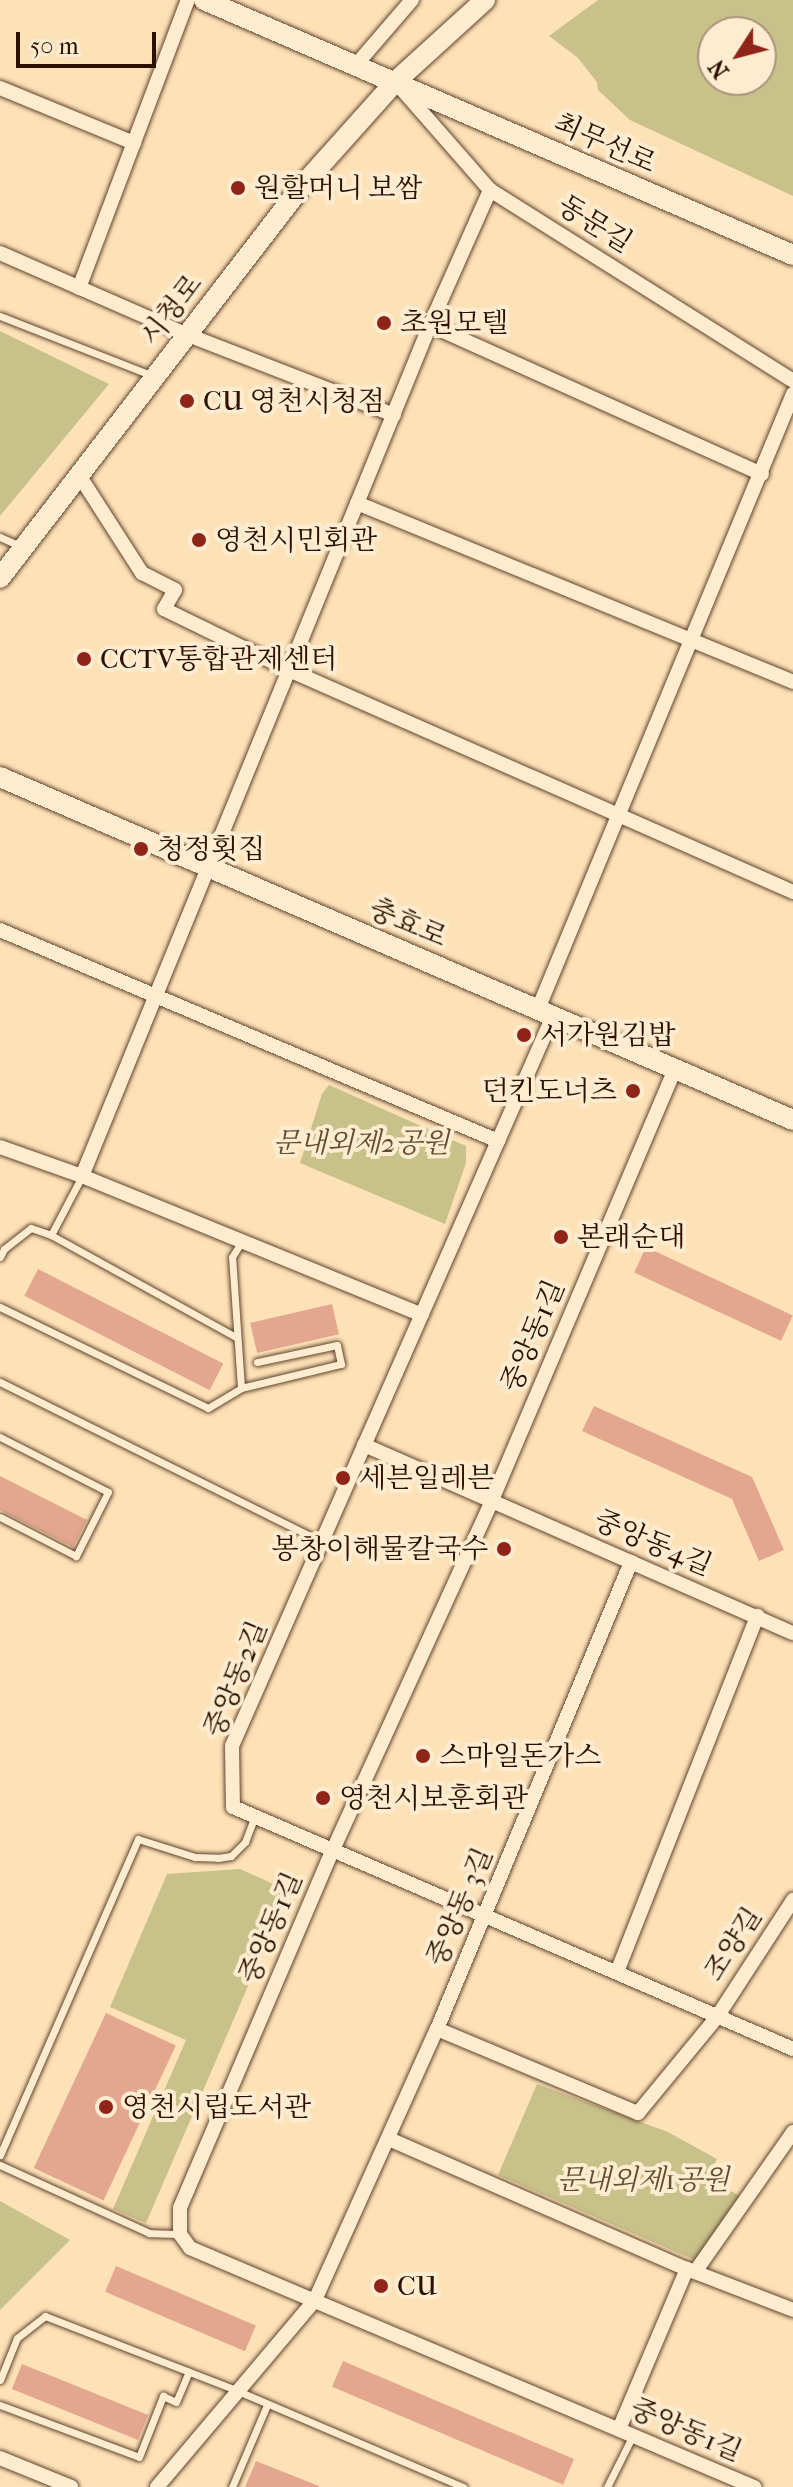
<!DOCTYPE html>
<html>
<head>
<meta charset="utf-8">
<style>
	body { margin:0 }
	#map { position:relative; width:793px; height:2487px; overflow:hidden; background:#fee2b7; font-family:"IM FELL French Canon","Noto Serif KR",serif }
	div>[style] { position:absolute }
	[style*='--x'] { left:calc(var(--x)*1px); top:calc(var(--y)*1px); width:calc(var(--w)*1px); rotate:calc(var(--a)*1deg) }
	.green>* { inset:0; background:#c8c189 }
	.building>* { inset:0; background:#e3a78f; transform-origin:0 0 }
	.roads { filter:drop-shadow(0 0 2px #61442e) drop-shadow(0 0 2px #61442e) }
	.lane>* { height:7px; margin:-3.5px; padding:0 3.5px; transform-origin:3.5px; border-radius:3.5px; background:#feecd0 }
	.street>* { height:14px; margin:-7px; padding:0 7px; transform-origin:7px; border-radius:7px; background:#feecd0 }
	.secondary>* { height:20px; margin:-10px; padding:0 10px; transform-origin:10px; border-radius:10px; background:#feecd0 }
	.dots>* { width:22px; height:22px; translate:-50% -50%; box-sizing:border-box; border:4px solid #feecd0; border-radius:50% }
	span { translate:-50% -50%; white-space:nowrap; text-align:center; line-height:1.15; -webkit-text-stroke:8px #feecd0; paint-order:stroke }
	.street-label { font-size:28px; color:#2d1001 }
	.poi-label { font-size:28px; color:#2d1001 }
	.left { translate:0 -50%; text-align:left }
	.right { translate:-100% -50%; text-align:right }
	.park-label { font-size:28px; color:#634e31; font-style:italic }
	.north { position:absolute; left:697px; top:16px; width:80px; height:80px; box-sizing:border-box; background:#feecd0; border:2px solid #aa947d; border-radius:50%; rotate:234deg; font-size:22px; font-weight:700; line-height:32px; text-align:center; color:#2d1001 }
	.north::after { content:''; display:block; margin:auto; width:28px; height:36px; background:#8f2418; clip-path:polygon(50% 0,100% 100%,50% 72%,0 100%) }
	.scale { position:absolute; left:16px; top:32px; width:140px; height:36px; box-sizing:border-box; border:4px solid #2d1001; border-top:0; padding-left:10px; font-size:24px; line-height:28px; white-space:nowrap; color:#2d1001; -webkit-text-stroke:6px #feecd0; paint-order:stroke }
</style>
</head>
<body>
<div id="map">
	<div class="green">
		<i style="clip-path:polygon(evenodd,598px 0,793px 0,793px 196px,630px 120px,598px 90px,597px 82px,577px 57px,549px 36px,598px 0,713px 32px,761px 32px,761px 80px,713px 80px,713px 32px)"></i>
		<i style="clip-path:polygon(0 331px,109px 384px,0 516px)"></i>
		<i style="clip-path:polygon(329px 1085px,466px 1146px,466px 1163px,445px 1224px,300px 1163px,322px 1094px)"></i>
		<i style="clip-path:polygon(240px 1869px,289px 1891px,146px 2223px,113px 2209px,186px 2040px,110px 2007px,167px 1874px)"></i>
		<i style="clip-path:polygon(537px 2084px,668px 2132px,717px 2159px,708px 2179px,742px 2197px,697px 2261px,498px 2175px)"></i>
		<i style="clip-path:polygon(0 2201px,70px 2240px,0 2310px)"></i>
	</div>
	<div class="building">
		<i style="left:646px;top:1247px;width:162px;height:28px;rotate:25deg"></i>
		<i style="left:38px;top:1269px;width:208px;height:30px;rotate:27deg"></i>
		<i style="left:332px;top:1304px;width:31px;height:84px;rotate:77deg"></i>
		<i style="clip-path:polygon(594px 1406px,752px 1477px,784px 1550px,759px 1561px,732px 1499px,582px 1431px)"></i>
		<i style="clip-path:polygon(0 1476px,87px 1520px,73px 1547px,0 1510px)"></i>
		<i style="left:106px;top:2013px;width:77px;height:171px;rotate:25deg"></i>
		<i style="left:116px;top:2266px;width:152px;height:28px;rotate:23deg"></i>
		<i style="left:343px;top:2361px;width:251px;height:28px;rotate:23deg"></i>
		<i style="left:22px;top:2364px;width:136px;height:27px;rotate:22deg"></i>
		<i style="clip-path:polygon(256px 2461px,319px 2486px,319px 2487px,245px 2487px)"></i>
	</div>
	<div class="roads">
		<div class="lane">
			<i style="--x:0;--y:316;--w:164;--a:21.4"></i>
			<i style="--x:0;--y:537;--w:22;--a:24"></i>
			<i style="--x:51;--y:1235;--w:211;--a:28.9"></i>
			<i style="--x:0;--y:1257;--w:9;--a:-63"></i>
			<i style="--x:4;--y:1249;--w:34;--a:-38"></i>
			<i style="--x:31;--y:1228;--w:21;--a:19"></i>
			<i style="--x:51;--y:1235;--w:67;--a:-62.3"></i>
			<i style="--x:0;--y:1307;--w:231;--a:25.9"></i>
			<i style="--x:208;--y:1408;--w:39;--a:-31"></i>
			<i style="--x:241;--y:1388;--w:131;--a:-93.9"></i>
			<i style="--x:232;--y:1257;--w:19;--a:-58"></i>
			<i style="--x:0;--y:1382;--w:360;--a:26.4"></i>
			<i style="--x:241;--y:1388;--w:103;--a:-13.5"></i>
			<i style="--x:341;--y:1364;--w:19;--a:-102"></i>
			<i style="--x:337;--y:1345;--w:82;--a:168"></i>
			<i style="--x:0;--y:1437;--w:121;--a:27"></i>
			<i style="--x:108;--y:1492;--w:72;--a:116.6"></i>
			<i style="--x:76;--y:1556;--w:85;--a:-152.8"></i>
			<i style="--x:0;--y:2155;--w:345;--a:-66.4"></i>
			<i style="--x:138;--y:1839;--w:60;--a:17.5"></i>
			<i style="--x:195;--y:1857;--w:23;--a:2"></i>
			<i style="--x:218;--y:1858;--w:13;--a:-9"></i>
			<i style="--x:231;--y:1856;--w:20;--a:-45"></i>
			<i style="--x:245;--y:1842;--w:28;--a:-69"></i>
			<i style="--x:0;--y:2165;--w:164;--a:24.5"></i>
			<i style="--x:149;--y:2233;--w:31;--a:2"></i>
			<i style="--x:0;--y:2380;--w:45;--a:-68"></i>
			<i style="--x:17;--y:2338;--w:36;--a:-38"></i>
			<i style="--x:45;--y:2316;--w:207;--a:21.2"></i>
			<i style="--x:238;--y:2391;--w:245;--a:23.1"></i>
			<i style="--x:0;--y:2405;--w:148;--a:20.5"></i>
			<i style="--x:139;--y:2457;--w:66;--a:-68.5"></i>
			<i style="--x:163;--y:2396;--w:14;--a:25"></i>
			<i style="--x:176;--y:2402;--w:33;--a:-67"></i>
			<i style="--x:232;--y:2487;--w:89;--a:-66.9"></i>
			<i style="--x:607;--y:2487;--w:58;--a:-63.4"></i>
		</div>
		<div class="street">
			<i style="--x:356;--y:65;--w:86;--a:-49.3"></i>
			<i style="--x:399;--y:86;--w:138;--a:48.8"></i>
			<i style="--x:490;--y:190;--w:358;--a:32.2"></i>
			<i style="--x:0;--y:88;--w:145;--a:22.3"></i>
			<i style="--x:0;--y:253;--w:205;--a:23.6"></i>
			<i style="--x:188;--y:335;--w:221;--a:21.2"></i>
			<i style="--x:79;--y:288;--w:308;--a:-69.3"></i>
			<i style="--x:430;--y:325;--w:364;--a:24.2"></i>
			<i style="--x:79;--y:475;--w:117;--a:57.3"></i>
			<i style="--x:142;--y:573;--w:37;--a:27"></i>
			<i style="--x:175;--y:590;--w:22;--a:120"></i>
			<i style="--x:164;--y:609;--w:139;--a:26"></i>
			<i style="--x:289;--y:670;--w:551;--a:23.77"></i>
			<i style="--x:357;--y:503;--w:471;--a:22.3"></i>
			<i style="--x:0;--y:930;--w:541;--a:22.96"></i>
			<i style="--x:538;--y:1009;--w:666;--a:-67.48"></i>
			<i style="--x:553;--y:1016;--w:797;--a:113.74"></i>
			<i style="--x:232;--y:1746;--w:61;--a:89.1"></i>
			<i style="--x:233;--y:1807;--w:610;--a:23.37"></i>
			<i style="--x:675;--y:1069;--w:471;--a:113"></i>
			<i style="--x:491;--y:1503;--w:380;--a:114.5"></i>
			<i style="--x:333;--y:1849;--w:390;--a:113.1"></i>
			<i style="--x:180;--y:2208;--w:26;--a:90"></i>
			<i style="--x:180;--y:2234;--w:17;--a:54"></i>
			<i style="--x:190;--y:2248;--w:613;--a:22.97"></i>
			<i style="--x:0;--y:1147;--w:87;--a:19.5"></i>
			<i style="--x:82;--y:1176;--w:919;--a:-67.76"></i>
			<i style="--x:430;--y:325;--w:148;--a:-66"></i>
			<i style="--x:82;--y:1176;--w:367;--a:22.2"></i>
			<i style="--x:364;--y:1445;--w:468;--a:23.7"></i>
			<i style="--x:617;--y:1972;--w:383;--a:-68.5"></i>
			<i style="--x:437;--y:2029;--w:218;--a:22.7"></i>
			<i style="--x:638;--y:2113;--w:124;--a:-50.5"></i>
			<i style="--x:717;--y:2017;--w:140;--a:-57"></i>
			<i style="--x:389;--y:2139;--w:325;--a:23.6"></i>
			<i style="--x:695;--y:2272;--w:171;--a:-55"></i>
			<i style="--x:619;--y:2429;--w:174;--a:-67"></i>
			<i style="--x:687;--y:2269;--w:114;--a:21.1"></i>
			<i style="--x:0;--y:2458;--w:77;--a:22.2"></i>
			<i style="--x:157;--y:2487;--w:245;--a:-49.8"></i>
			<i style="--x:315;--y:2300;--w:297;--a:-65.8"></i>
			<i style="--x:437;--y:2029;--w:506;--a:-67.44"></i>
		</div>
		<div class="secondary">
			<i style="--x:204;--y:0;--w:642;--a:23.41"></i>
			<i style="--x:0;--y:578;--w:496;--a:-52.4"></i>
			<i style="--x:303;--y:185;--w:138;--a:-48.2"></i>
			<i style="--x:395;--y:82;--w:122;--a:-42.3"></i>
			<i style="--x:0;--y:777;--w:864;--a:23.39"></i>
		</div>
	</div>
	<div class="dots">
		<i style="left:238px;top:188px;background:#8f2418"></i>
		<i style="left:384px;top:323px;background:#8f2418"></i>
		<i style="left:187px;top:401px;background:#8f2418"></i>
		<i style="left:199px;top:540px;background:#8f2418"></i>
		<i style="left:84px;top:659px;background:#8f2418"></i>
		<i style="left:141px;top:849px;background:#8f2418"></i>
		<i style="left:524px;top:1035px;background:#8f2418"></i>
		<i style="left:633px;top:1091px;background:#8f2418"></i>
		<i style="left:561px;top:1237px;background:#8f2418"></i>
		<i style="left:343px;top:1478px;background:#8f2418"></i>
		<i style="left:504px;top:1549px;background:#8f2418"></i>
		<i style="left:423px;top:1756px;background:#8f2418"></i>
		<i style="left:323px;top:1798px;background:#8f2418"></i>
		<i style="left:106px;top:2107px;background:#8f2418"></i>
		<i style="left:381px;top:2286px;background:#8f2418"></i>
	</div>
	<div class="street-label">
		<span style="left:605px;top:143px;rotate:24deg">최무선로</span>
		<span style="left:595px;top:224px;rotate:32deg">동문길</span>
		<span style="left:171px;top:310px;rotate:-52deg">시청로</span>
		<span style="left:408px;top:923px;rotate:23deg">충효로</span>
		<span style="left:533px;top:1336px;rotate:-67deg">중앙동1길</span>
		<span style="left:653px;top:1543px;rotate:23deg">중앙동4길</span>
		<span style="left:236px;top:1679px;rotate:-68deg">중앙동2길</span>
		<span style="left:460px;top:1907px;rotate:-67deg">중앙동 3길</span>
		<span style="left:271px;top:1928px;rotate:-67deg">중앙동1길</span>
		<span style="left:733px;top:1944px;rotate:-57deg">조양길</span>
		<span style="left:686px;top:2430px;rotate:23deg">중앙동1길</span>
	</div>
	<div class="poi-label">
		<span class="left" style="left:254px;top:188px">원할머니 보쌈</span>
		<span class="left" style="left:400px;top:323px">초원모텔</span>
		<span class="left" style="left:203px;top:401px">CU 영천시청점</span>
		<span class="left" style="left:215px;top:540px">영천시민회관</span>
		<span class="left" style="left:100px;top:659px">CCTV통합관제센터</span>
		<span class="left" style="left:157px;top:849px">청정횟집</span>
		<span class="left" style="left:540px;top:1035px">서가원김밥</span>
		<span class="right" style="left:617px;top:1091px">던킨도너츠</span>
		<span class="left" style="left:577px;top:1237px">본래순대</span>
		<span class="left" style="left:359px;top:1478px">세븐일레븐</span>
		<span class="right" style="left:488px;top:1549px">봉창이해물칼국수</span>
		<span class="left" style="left:439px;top:1756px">스마일돈가스</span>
		<span class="left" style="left:339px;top:1798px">영천시보훈회관</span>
		<span class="left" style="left:122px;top:2107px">영천시립도서관</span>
		<span class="left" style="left:397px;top:2286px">CU</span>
	</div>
	<div class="park-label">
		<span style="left:361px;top:1143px">문내외제2공원</span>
		<span style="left:643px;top:2180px">문내외제1공원</span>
	</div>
	<div class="north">N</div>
	<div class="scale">50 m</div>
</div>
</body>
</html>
